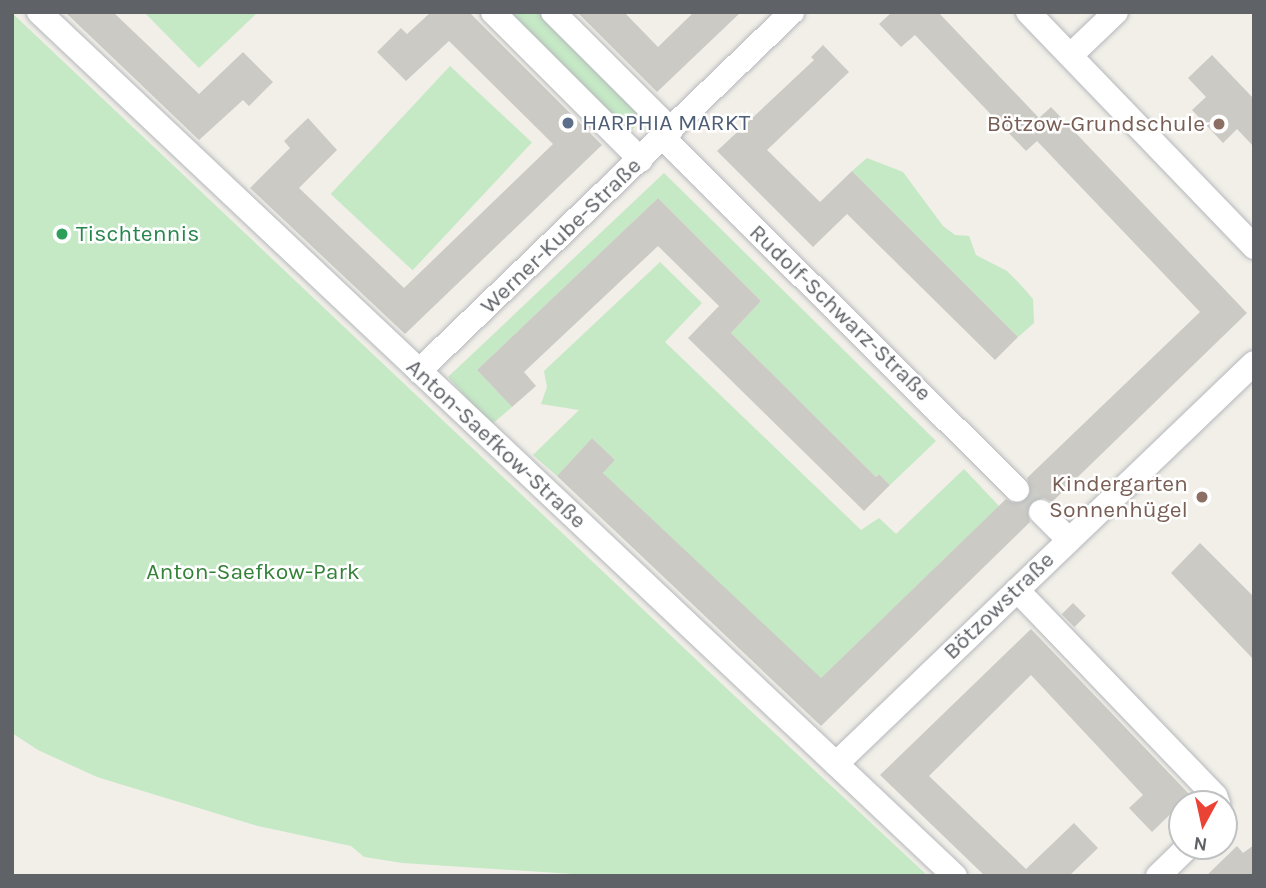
<!DOCTYPE html>
<html>
<head>
<meta charset="utf-8">
<style>
	body { margin:0 }
	#map { position:relative; width:1266px; height:888px; overflow:hidden; background:#f1efe8; font-family:Karla,sans-serif }
	div>[style] { position:absolute }
	[style*='--x'] { left:calc(var(--x)*1px); top:calc(var(--y)*1px); width:calc(var(--w)*1px); rotate:calc(var(--a)*1deg) }
	.green>* { inset:0; background:#c5e8c5; transform-origin:0 0 }
	.building>* { inset:0; background:#cccac5; transform-origin:0 0 }
	.street-tunnel>* { height:24px; margin-top:-12px; transform-origin:0; background:repeating-linear-gradient(90deg,#ccccc8 0 24px,transparent 0 36px) }
	.roads { filter:drop-shadow(0 0 2px #b5b8bc) drop-shadow(0 0 2px #b5b8bc) }
	.street>* { height:24px; margin:-12px; padding:0 12px; transform-origin:12px; border-radius:12px; background:#fff }
	.dots>* { width:19px; height:19px; translate:-50% -50%; box-sizing:border-box; border:4px solid #fff; border-radius:50% }
	span { translate:-50% -50%; white-space:nowrap; text-align:center; line-height:1.15; -webkit-text-stroke:5px #fff; paint-order:stroke }
	.service-label { font-size:23px; color:#4e5e75 }
	.left { translate:0 -50%; text-align:left }
	.education-label { font-size:23px; color:#785e54 }
	.right { translate:-100% -50%; text-align:right }
	.leisure-label { font-size:23px; color:#27864d }
	.street-label { font-size:23px; color:#5f6368 }
	.park-label { font-size:23px; color:#348238 }
	.frame { position:absolute; inset:0; border:14px solid #5f6368; pointer-events:none }
	.north { position:absolute; left:1168px; top:790px; width:70px; height:70px; box-sizing:border-box; background:#fff; border:2px solid #bfc1c3; border-radius:50%; rotate:188deg; font-size:19px; font-weight:700; line-height:28px; text-align:center; color:#5f6368 }
	.north::after { content:''; display:block; margin:auto; width:24px; height:32px; background:#ea4335; clip-path:polygon(50% 0,100% 100%,50% 72%,0 100%) }
</style>
</head>
<body>
<div id="map">
	<div class="green">
		<i style="clip-path:polygon(144px 12px,258px 12px,199px 68px)"></i>
		<i style="clip-path:polygon(501px 12px,544px 12px,644px 119px,628px 133px)"></i>
		<i style="clip-path:polygon(12px 13px,722px 684px,928px 876px,604px 876px,403px 863px,364px 857px,351px 846px,258px 826px,97px 777px,38px 750px,12px 733px)"></i>
		<i style="left:450px;top:66px;width:112px;height:175px;rotate:43deg"></i>
		<i style="clip-path:polygon(867px 158px,903px 172px,943px 226px,955px 235px,969px 236px,976px 255px,1007px 271px,1019px 283px,1033px 299px,1034px 323px,1018px 337px,852px 171px)"></i>
		<i style="clip-path:polygon(664px 173px,936px 441px,890px 485px,879px 474px,876px 477px,731px 333px,761px 301px,658px 198px,477px 370px,512px 407px,491px 425px,448px 377px)"></i>
		<i style="clip-path:polygon(660px 262px,702px 303px,665px 342px,861px 530px,879px 518px,896px 534px,964px 469px,999px 506px,820px 679px,603px 473px,615px 460px,592px 438px,557px 476px,533px 455px,579px 410px,541px 404px,547px 387px,544px 371px)"></i>
	</div>
	<div class="building">
		<i style="clip-path:polygon(65px 12px,113px 12px,199px 94px,243px 52px,273px 82px,249px 106px,243px 100px,199px 140px)"></i>
		<i style="clip-path:polygon(431px 12px,469px 12px,602px 145px,405px 334px,250px 188px,290px 148px,284px 141px,308px 118px,337px 150px,299px 188px,404px 288px,553px 144px,449px 41px,406px 81px,377px 52px,401px 28px,407px 34px)"></i>
		<i style="clip-path:polygon(577px 12px,624px 12px,658px 47px,694px 12px,741px 12px,657px 92px)"></i>
		<i style="clip-path:polygon(892px 12px,938px 12px,1039px 118px,1051px 107px,1247px 313px,1052px 502px,1044px 498px,1031px 501px,1027px 509px,1030px 522px,821px 726px,557px 476px,592px 438px,615px 460px,603px 473px,821px 678px,1006px 499px,1014px 503px,1027px 500px,1031px 492px,1027px 478px,1200px 312px,1037px 141px,1026px 151px,915px 35px,901px 47px,879px 24px)"></i>
		<i style="clip-path:polygon(823px 45px,849px 72px,767px 150px,820px 202px,852px 171px,1018px 337px,995px 360px,847px 214px,813px 247px,717px 151px,814px 60px,811px 57px)"></i>
		<i style="clip-path:polygon(1212px 55px,1254px 99px,1254px 147px,1237px 129px,1223px 143px,1192px 110px,1206px 97px,1188px 78px)"></i>
		<i style="clip-path:polygon(658px 198px,761px 301px,731px 333px,876px 477px,879px 474px,890px 485px,864px 511px,688px 338px,719px 306px,658px 246px,524px 372px,536px 386px,512px 407px,477px 370px)"></i>
		<i style="clip-path:polygon(1200px 543px,1254px 597px,1254px 660px,1171px 573px)"></i>
		<i style="left:1073px;top:603px;width:18px;height:16px;rotate:45deg"></i>
		<i style="clip-path:polygon(1031px 629px,1190px 795px,1152px 832px,1129px 808px,1143px 795px,1031px 675px,929px 776px,1026px 869px,1074px 823px,1098px 848px,1069px 876px,985px 876px,880px 775px)"></i>
		<i style="clip-path:polygon(1254px 845px,1254px 876px,1206px 876px,1237px 846px,1243px 853px)"></i>
	</div>
	<div class="street-tunnel">
		<i style="--x:1017;--y:489;--w:33;--a:44"></i>
	</div>
	<div class="roads">
		<div class="street">
			<i style="--x:39;--y:12;--w:1259;--a:43.33"></i>
			<i style="--x:493;--y:12;--w:209;--a:45"></i>
			<i style="--x:553;--y:12;--w:167;--a:45"></i>
			<i style="--x:1028;--y:12;--w:326;--a:46.1"></i>
			<i style="--x:1071;--y:55;--w:62;--a:-43.7"></i>
			<i style="--x:663;--y:138;--w:499;--a:44.8"></i>
			<i style="--x:419;--y:371;--w:518;--a:-43.9"></i>
			<i style="--x:1041;--y:512;--w:38;--a:45"></i>
			<i style="--x:1017;--y:590;--w:286;--a:46.1"></i>
			<i style="--x:1215;--y:796;--w:9;--a:69"></i>
			<i style="--x:836;--y:764;--w:579;--a:-43.81"></i>
			<i style="--x:1158;--y:876;--w:43;--a:-44.1"></i>
		</div>
	</div>
	<div class="dots">
		<i style="left:568px;top:123px;background:#5c6f8a"></i>
		<i style="left:1219px;top:124px;background:#8d6e63"></i>
		<i style="left:62px;top:234px;background:#2e9e5b"></i>
		<i style="left:1202px;top:497px;background:#8d6e63"></i>
	</div>
	<div class="service-label">
		<span class="left" style="left:582px;top:123px">HARPHIA MARKT</span>
	</div>
	<div class="education-label">
		<span class="right" style="left:1205px;top:124px">Bötzow-Grundschule</span>
		<span class="right" style="left:1188px;top:497px">Kindergarten<br>Sonnenhügel</span>
	</div>
	<div class="leisure-label">
		<span class="left" style="left:76px;top:234px">Tischtennis</span>
	</div>
	<div class="street-label">
		<span style="left:561px;top:236px;rotate:-44deg">Werner-Kube-Straße</span>
		<span style="left:840px;top:313px;rotate:44deg">Rudolf-Schwarz-Straße</span>
		<span style="left:496px;top:444px;rotate:43deg">Anton-Saefkow-Straße</span>
		<span style="left:999px;top:606px;rotate:-44deg">Bötzowstraße</span>
	</div>
	<div class="park-label">
		<span style="left:253px;top:572px">Anton-Saefkow-Park</span>
	</div>
	<div class="frame"></div>
	<div class="north">N</div>
</div>
</body>
</html>
